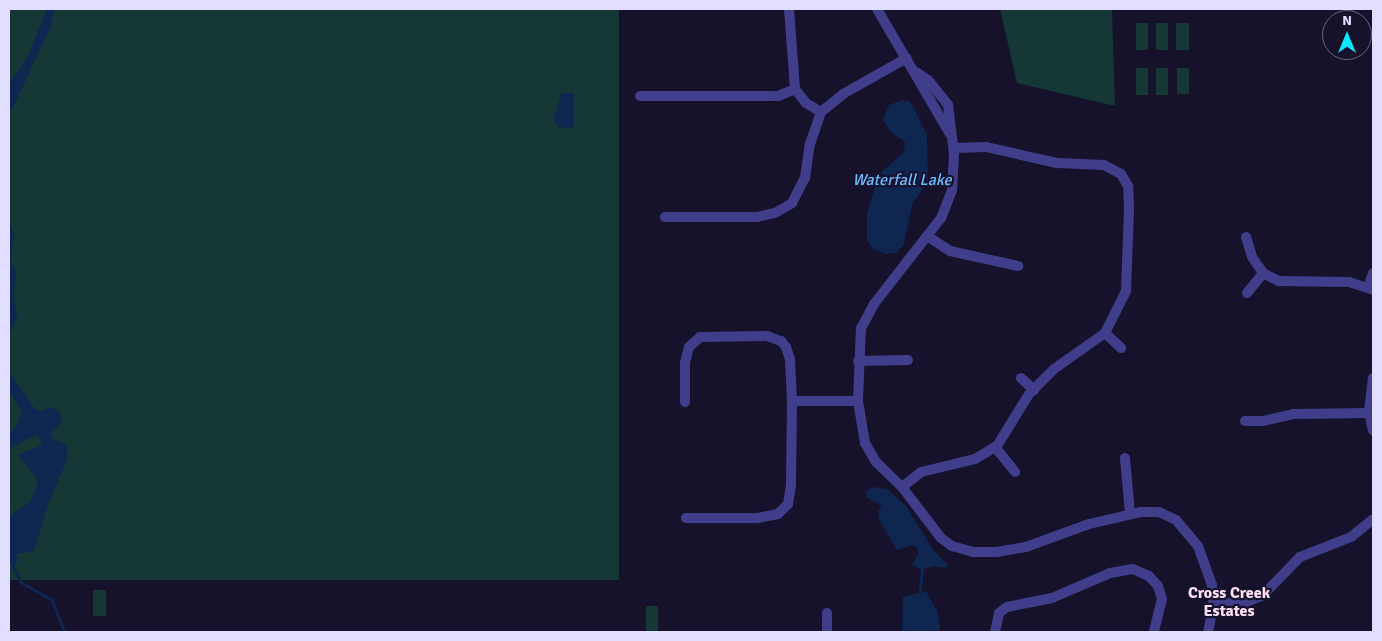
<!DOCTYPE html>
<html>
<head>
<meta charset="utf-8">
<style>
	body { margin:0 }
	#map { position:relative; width:1382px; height:641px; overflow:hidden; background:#16122c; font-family:Signika,sans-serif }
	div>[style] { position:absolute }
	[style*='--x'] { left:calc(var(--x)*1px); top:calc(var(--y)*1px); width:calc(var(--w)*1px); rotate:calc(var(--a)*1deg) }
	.green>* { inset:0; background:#153735; transform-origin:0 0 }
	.water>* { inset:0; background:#0e2650 }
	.stream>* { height:2.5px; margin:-1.25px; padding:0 1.25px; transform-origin:1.25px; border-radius:1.25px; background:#0e2650 }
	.minor>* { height:10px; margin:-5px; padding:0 5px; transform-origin:5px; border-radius:5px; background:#403d8b }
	span { translate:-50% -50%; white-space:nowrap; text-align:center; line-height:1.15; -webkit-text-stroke:4.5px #16122c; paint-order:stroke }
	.water-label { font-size:16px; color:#6cbbfe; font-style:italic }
	.neighbourhood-label { font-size:16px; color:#ffe0f3; font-weight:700 }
	.frame { position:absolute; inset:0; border:10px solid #e1deff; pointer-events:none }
	.north { position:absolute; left:1322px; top:10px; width:50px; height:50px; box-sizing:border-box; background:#16122c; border:1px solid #676480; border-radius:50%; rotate:0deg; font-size:14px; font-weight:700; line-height:20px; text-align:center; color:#e1deff }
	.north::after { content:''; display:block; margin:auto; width:18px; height:22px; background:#0be5fd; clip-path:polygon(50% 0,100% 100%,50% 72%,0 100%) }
</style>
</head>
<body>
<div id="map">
	<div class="green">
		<i style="left:9px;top:9px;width:610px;height:571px"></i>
		<i style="clip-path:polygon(1000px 9px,1112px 9px,1115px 106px,1017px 83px)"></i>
		<i style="left:1148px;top:23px;width:27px;height:12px;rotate:90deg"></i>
		<i style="left:1156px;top:23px;width:12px;height:27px"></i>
		<i style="left:1176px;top:23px;width:13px;height:27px"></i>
		<i style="left:1136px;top:68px;width:12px;height:27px"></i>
		<i style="left:1156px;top:68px;width:12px;height:27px"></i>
		<i style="left:1177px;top:68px;width:12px;height:26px"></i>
		<i style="left:93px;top:590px;width:13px;height:26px"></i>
		<i style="left:646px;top:606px;width:12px;height:26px"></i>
	</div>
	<div class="water">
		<i style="clip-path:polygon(47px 9px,55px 9px,50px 28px,9px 116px,9px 83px,27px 58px)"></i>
		<i style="clip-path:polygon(561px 93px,574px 93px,574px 128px,558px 127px,554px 121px)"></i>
		<i style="clip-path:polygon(902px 100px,909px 101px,914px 108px,927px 135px,928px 180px,912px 205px,904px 244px,896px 253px,885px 254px,872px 248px,867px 240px,867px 213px,880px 173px,904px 152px,905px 142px,891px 132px,883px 120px,889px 105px)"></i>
		<i style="clip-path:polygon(9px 220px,14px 236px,11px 261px,16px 274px,13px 296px,17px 315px,9px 336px)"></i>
		<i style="clip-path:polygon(9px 371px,34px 408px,41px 411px,51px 407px,60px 412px,62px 421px,51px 433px,53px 439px,66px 444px,68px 458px,48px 504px,34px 551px,17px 554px,17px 563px,9px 563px,9px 516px,30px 502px,37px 486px,36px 477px,18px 455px,42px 445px,38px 436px,34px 436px,9px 449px,9px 434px,17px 425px,22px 412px,9px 390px)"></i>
		<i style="clip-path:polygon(872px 487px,887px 489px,906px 506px,934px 551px,949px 566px,945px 568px,934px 566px,922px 570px,912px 564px,919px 553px,917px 548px,912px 545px,897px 550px,879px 520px,878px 511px,882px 506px,866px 497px,865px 492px)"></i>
		<i style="clip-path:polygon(926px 591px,938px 612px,940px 632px,902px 632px,903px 597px)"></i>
	</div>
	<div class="stream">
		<i style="--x:13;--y:559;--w:9;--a:84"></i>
		<i style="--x:14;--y:568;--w:16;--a:63"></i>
		<i style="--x:21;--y:582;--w:36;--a:30"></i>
		<i style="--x:52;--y:600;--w:35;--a:68"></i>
		<i style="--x:920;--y:591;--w:21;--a:-85"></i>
	</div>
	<div class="minor">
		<i style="--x:789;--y:9;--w:80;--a:85.7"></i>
		<i style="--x:795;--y:89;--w:18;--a:52"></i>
		<i style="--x:806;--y:103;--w:17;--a:31"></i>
		<i style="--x:877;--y:9;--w:145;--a:59.7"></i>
		<i style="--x:916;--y:72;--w:14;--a:34"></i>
		<i style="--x:928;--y:80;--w:32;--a:51"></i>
		<i style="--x:948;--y:105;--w:48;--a:82.9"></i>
		<i style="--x:954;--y:153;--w:37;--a:93"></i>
		<i style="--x:952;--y:190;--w:30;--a:111"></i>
		<i style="--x:941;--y:218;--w:109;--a:127.9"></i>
		<i style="--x:874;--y:304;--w:27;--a:118"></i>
		<i style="--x:861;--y:328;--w:73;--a:92.4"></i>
		<i style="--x:858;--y:401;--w:43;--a:80.5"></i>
		<i style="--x:865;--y:443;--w:22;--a:60"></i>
		<i style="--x:876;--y:462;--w:36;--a:44"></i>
		<i style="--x:902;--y:487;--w:64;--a:52.6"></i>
		<i style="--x:941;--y:538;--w:14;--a:36"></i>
		<i style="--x:952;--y:546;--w:22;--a:16"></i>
		<i style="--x:973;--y:552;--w:24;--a:0"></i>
		<i style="--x:997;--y:552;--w:29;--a:-10"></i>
		<i style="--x:1026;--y:547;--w:67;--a:-20.1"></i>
		<i style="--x:1089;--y:524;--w:53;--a:-13"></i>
		<i style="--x:1141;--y:512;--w:18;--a:0"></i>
		<i style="--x:1159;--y:512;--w:19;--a:25"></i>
		<i style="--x:1176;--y:520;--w:34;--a:50"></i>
		<i style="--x:1198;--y:546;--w:41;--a:70.3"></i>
		<i style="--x:1212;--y:585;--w:22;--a:87"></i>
		<i style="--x:1213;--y:607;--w:25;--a:101"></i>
		<i style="--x:640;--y:96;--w:138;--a:0"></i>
		<i style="--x:778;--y:96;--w:18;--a:-22"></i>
		<i style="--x:665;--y:217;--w:92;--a:0"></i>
		<i style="--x:757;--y:217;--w:18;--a:-13"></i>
		<i style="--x:775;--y:213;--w:20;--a:-30"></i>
		<i style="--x:792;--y:203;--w:28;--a:-63"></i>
		<i style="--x:805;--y:178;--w:34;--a:-82"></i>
		<i style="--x:810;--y:144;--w:34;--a:-71"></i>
		<i style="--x:821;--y:112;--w:28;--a:-39"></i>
		<i style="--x:843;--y:94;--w:73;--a:-29.4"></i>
		<i style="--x:927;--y:236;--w:27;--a:33"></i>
		<i style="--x:950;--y:251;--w:70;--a:12.4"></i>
		<i style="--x:1246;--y:237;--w:21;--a:73"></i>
		<i style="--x:1252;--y:257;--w:19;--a:55"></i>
		<i style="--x:1263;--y:273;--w:18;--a:27"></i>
		<i style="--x:1279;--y:281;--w:70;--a:0.8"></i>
		<i style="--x:1349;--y:282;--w:25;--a:18"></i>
		<i style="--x:1368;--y:287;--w:15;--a:-70"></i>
		<i style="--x:1247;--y:293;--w:26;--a:-51"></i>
		<i style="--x:1105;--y:333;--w:22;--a:43"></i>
		<i style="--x:858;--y:361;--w:50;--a:-1.1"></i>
		<i style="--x:1021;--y:378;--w:18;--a:43"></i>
		<i style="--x:1373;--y:378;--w:35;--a:97"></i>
		<i style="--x:1369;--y:413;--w:18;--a:77"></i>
		<i style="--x:792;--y:401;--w:66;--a:0"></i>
		<i style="--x:685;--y:402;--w:39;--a:-90"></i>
		<i style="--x:685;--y:363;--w:16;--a:-76"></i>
		<i style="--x:689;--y:347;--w:15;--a:-42"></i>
		<i style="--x:700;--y:337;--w:67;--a:-0.9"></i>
		<i style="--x:767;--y:336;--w:15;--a:20"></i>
		<i style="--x:781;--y:341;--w:8;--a:50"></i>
		<i style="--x:786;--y:347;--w:13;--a:72"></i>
		<i style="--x:790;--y:359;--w:42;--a:87.3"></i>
		<i style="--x:792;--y:401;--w:84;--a:90.7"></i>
		<i style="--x:791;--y:485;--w:19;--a:99"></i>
		<i style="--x:788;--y:504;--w:14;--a:135"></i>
		<i style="--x:778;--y:514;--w:21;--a:169"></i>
		<i style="--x:757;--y:518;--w:71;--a:180"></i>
		<i style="--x:1245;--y:421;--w:18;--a:0"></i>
		<i style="--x:1263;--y:421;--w:31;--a:-13"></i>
		<i style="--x:1293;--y:414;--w:76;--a:-0.8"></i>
		<i style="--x:995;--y:447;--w:32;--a:51"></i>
		<i style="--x:1125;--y:458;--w:56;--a:84.9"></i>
		<i style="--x:902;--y:487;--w:24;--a:-38"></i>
		<i style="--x:921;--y:472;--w:56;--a:-13.5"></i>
		<i style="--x:975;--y:459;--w:26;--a:-31"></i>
		<i style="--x:997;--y:446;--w:61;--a:-58.4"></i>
		<i style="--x:1029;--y:394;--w:35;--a:-45"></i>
		<i style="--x:1054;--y:369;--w:62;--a:-35.2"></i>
		<i style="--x:1105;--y:333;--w:47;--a:-63.4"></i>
		<i style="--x:1126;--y:291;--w:82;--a:-87.9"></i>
		<i style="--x:1129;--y:209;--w:23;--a:-92"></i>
		<i style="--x:1128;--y:186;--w:14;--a:-120"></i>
		<i style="--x:1121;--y:174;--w:19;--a:-152"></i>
		<i style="--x:1104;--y:165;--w:47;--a:-177.6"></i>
		<i style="--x:1057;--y:163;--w:73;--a:-167.3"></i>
		<i style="--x:986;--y:147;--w:32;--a:178"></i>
		<i style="--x:1213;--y:604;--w:33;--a:-3"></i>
		<i style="--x:1246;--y:602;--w:18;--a:-22"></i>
		<i style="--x:1263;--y:595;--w:53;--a:-45.8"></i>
		<i style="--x:1300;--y:557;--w:55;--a:-21.4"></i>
		<i style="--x:1351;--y:537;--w:28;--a:-39"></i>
		<i style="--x:827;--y:613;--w:19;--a:90"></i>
		<i style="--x:995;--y:632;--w:19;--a:-78"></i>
		<i style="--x:999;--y:613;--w:10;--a:-37"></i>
		<i style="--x:1007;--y:607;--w:46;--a:-11.3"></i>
		<i style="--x:1052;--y:598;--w:63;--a:-23.3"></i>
		<i style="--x:1110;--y:573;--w:23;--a:-10"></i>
		<i style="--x:1133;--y:569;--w:17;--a:24"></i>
		<i style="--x:1149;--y:576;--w:13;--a:48"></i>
		<i style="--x:1158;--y:586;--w:14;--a:73"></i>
		<i style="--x:1162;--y:599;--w:34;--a:104"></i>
	</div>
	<div class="water-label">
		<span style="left:902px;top:180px">Waterfall Lake</span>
	</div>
	<div class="neighbourhood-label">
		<span style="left:1229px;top:602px">Cross Creek<br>Estates</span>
	</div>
	<div class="frame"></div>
	<div class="north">N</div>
</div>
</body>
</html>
